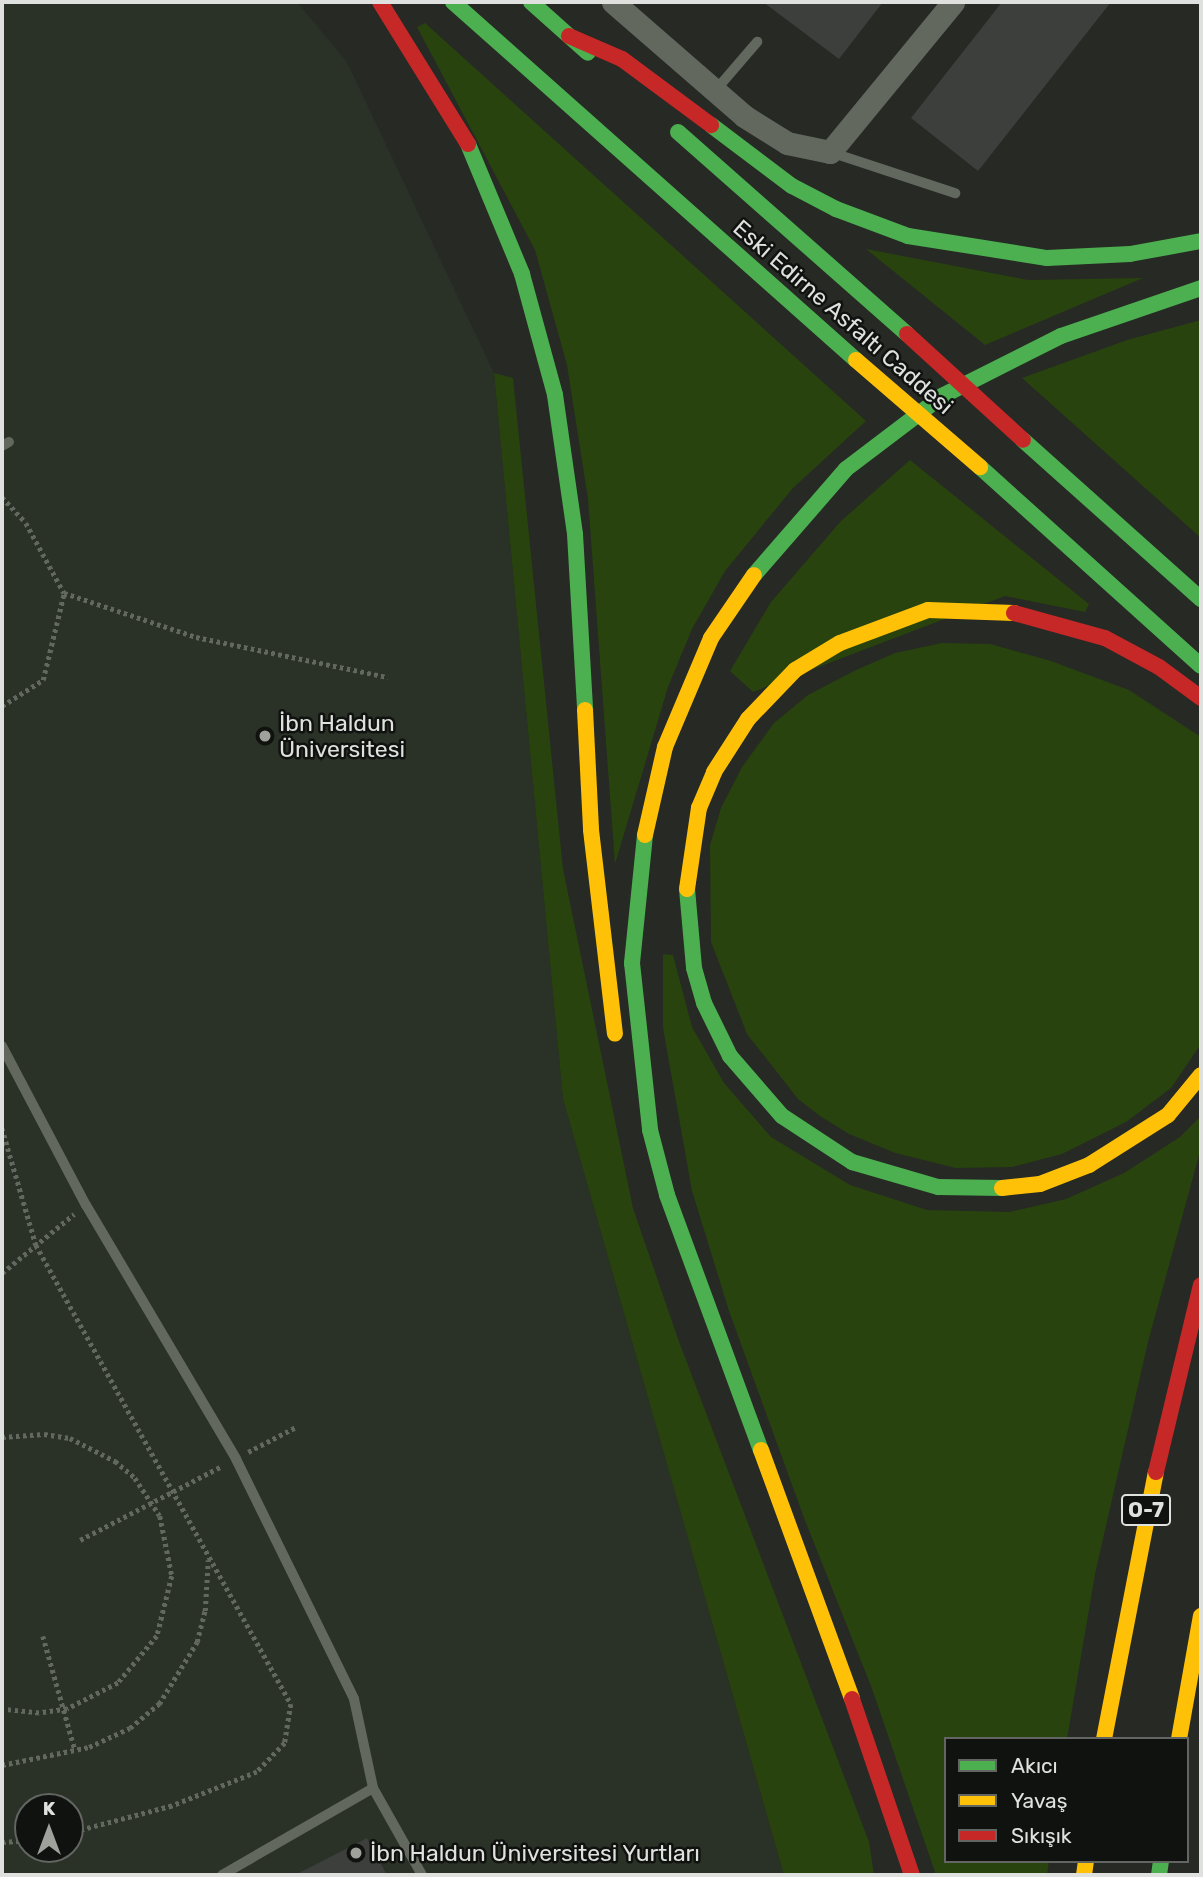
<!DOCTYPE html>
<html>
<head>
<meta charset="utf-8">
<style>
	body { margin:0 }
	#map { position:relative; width:1203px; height:1877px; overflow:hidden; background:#262924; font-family:Rubik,sans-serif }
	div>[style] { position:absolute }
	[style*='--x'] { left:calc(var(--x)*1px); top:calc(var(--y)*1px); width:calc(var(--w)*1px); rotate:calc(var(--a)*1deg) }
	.built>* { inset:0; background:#2a3126 }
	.green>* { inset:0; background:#28430e }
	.building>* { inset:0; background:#3c3f3b }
	.path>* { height:4.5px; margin-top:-2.25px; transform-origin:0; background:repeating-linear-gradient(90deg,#626760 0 3.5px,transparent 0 7px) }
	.lane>* { height:10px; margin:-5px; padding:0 5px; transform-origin:5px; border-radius:5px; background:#62685e }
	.street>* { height:23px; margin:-11.5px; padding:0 11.5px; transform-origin:11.5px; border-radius:11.5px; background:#62685e }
	.fast>* { height:16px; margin:-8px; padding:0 8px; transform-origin:8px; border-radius:8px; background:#4caf50 }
	.slow>* { height:16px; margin:-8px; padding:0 8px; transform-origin:8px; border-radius:8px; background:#ffc107 }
	.jam>* { height:16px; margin:-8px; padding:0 8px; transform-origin:8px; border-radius:8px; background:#c62828 }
	.slow-bridge>* { height:16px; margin:-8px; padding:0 8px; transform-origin:8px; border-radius:8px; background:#ffc107 }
	.jam-bridge>* { height:16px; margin:-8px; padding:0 8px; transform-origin:8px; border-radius:8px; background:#c62828 }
	.dots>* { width:19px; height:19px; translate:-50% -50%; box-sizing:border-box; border:4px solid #10120f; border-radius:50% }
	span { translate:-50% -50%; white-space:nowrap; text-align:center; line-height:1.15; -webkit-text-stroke:5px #10120f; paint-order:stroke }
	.shield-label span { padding:2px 5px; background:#10120f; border:2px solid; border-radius:5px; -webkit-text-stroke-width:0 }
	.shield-label { font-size:21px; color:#dee1dd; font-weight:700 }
	.street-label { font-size:23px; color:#dee1dd }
	.poi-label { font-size:23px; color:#dee1dd }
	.left { translate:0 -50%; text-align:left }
	.frame { position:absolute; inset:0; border:4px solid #dee1dd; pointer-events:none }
	.legend { position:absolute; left:944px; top:1737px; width:245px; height:126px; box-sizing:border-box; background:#10120f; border:2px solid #626561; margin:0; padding:9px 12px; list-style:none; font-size:21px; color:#dee1dd }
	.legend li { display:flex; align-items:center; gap:14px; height:35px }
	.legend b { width:35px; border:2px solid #626561 }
	.north { position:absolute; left:14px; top:1793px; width:70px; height:70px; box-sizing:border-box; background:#10120f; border:2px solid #626561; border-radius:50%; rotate:0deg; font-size:19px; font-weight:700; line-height:28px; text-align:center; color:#dee1dd }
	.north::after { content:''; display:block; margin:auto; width:24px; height:32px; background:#9ea19c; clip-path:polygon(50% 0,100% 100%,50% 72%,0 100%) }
</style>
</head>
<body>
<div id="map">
	<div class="built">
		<i style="clip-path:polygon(evenodd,2px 2px,297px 2px,347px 62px,494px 373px,563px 1099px,784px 1875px,2px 1875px,2px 2px,28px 1807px,70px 1807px,70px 1849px,28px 1849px,28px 1807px)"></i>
	</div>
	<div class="green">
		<i style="clip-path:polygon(425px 23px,866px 421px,793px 488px,725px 571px,692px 629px,668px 687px,615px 864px,588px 499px,567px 365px,535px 250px,417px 27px)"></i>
		<i style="clip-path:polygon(866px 249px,1028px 280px,1143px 278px,985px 345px)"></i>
		<i style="clip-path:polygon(1201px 320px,1201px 538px,1022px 378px,1127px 340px)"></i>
		<i style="clip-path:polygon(494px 373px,513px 378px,563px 869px,633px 1208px,678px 1339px,869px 1842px,874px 1875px,784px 1875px,563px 1099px)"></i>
		<i style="clip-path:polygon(910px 460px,1089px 604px,1085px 612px,1005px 596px,753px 692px,730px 671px,771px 602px,841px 521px)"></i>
		<i style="clip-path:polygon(942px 643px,990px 644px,1051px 661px,1129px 690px,1201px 737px,1201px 1044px,1171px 1088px,1126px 1122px,1062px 1154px,1012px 1167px,956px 1168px,895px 1153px,849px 1134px,820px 1116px,798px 1099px,747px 1034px,711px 942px,710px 845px,721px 808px,742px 767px,774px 723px,808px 695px,854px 671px,895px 653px)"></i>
		<i style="clip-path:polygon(663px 954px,673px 955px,692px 1027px,724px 1083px,771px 1137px,850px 1185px,927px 1210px,1009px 1212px,1066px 1199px,1124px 1173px,1180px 1137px,1201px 1116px,1201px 1148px,1148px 1342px,1095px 1574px,1067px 1739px,946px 1739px,946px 1861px,1049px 1861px,1047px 1875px,936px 1875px,871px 1686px,804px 1518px,729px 1311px,692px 1191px,663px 1028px)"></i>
	</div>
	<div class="building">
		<i style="clip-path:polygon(763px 2px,883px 2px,839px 59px)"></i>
		<i style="clip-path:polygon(1002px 2px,1111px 2px,978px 171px,911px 118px)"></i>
		<i style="clip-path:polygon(367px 1838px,387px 1875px,295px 1875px)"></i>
	</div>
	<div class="path">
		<i style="--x:2;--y:497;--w:35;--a:47"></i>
		<i style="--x:26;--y:523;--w:80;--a:61.5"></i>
		<i style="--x:64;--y:593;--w:139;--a:18.4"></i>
		<i style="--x:196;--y:637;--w:196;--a:11.8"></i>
		<i style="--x:2;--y:706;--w:49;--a:-32.4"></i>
		<i style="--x:43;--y:680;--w:89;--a:-76.4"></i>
		<i style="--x:2;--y:1128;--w:122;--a:73.8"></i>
		<i style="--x:36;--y:1245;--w:525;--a:60.95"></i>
		<i style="--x:291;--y:1704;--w:39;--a:99"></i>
		<i style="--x:285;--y:1743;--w:40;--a:134"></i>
		<i style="--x:257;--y:1772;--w:92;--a:158.2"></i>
		<i style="--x:172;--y:1806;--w:106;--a:165.2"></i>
		<i style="--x:2;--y:1273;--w:93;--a:-39.3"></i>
		<i style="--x:2;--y:1437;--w:42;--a:-4.1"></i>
		<i style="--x:44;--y:1434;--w:26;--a:9"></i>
		<i style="--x:70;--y:1438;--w:51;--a:27.1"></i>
		<i style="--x:115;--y:1461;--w:26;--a:40"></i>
		<i style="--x:135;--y:1478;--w:45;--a:56.7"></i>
		<i style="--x:160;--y:1516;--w:61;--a:78.7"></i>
		<i style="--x:172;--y:1576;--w:62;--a:104"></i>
		<i style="--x:157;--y:1636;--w:61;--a:129.7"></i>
		<i style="--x:118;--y:1683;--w:57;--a:153"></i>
		<i style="--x:67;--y:1709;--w:28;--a:172"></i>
		<i style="--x:39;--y:1713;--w:37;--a:-174"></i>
		<i style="--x:248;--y:1452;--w:54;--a:-27.5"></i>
		<i style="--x:80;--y:1540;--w:160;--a:-27.5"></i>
		<i style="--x:43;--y:1636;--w:118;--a:74.3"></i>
		<i style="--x:2;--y:1765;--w:89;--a:-11.7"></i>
		<i style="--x:89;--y:1747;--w:45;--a:-24.9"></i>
		<i style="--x:130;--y:1728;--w:38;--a:-40"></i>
		<i style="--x:159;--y:1704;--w:73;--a:-58.5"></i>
		<i style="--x:197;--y:1642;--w:32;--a:-76"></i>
		<i style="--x:205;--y:1611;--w:51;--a:-86.6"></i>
		<i style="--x:2;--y:1842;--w:26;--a:-4"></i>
	</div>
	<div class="lane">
		<i style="--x:715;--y:91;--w:65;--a:-49.4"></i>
		<i style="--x:830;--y:152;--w:132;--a:18.2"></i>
		<i style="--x:2;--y:446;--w:8;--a:-30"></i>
		<i style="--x:2;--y:1046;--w:180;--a:62.2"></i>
		<i style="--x:86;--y:1205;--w:295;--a:59.4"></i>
		<i style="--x:236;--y:1459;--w:267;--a:63.8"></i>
		<i style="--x:354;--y:1699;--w:91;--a:77.9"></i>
		<i style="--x:373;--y:1788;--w:100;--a:60.6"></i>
		<i style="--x:222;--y:1875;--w:174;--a:-29.9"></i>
	</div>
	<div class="street">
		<i style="--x:613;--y:2;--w:174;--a:41"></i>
		<i style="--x:744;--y:116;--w:51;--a:32.1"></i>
		<i style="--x:787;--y:143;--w:44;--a:11.8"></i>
		<i style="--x:830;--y:152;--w:194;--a:-50.6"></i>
	</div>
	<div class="fast">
		<i style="--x:453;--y:2;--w:539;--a:41.62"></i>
		<i style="--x:531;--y:2;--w:76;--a:41.8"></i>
		<i style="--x:711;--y:125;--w:101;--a:37"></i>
		<i style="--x:792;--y:186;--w:50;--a:27.6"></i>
		<i style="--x:836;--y:209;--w:77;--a:20.6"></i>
		<i style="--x:908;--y:236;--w:141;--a:9"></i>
		<i style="--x:1047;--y:258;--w:83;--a:-2.8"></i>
		<i style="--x:1130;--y:254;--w:72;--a:-10.4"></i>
		<i style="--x:678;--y:132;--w:305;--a:41.4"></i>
		<i style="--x:468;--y:144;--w:141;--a:67.4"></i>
		<i style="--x:522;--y:274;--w:125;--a:74.7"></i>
		<i style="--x:555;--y:395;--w:140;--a:81.8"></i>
		<i style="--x:575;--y:534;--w:176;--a:86.7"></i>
		<i style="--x:1023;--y:440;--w:239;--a:41.8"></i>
		<i style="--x:980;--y:467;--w:297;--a:42"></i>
		<i style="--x:754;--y:575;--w:140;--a:-49"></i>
		<i style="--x:846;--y:469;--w:121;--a:-37.2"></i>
		<i style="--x:942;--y:396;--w:133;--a:-26.8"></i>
		<i style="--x:1061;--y:336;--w:148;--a:-18.9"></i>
		<i style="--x:645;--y:835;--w:129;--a:95.8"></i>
		<i style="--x:632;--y:963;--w:168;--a:83.8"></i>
		<i style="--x:650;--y:1130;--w:67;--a:75.3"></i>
		<i style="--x:667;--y:1195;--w:272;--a:69.8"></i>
		<i style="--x:687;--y:889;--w:79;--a:84.9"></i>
		<i style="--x:694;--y:968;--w:36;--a:74"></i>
		<i style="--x:704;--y:1003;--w:59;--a:63.9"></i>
		<i style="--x:730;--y:1056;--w:79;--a:49.1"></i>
		<i style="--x:782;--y:1116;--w:84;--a:33.3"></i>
		<i style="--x:852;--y:1162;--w:90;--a:16.2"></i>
		<i style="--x:938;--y:1187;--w:64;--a:0.9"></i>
		<i style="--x:1159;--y:1875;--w:14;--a:-82"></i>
	</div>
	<div class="slow">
		<i style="--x:585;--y:710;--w:120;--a:87.1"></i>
		<i style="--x:591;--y:830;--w:205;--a:83.3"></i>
		<i style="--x:645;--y:835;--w:90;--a:-77.2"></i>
		<i style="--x:665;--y:747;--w:118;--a:-67.1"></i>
		<i style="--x:711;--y:638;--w:76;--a:-55.7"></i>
		<i style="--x:687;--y:889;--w:82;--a:-81.6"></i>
		<i style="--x:699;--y:808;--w:39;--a:-67"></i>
		<i style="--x:714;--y:772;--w:63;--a:-57.3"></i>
		<i style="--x:748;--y:719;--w:68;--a:-46.2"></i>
		<i style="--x:795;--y:670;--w:52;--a:-31"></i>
		<i style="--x:840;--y:643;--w:94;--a:-20.6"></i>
		<i style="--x:928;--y:610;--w:86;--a:2"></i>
		<i style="--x:1002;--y:1188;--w:38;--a:-6"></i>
		<i style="--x:1040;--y:1184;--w:53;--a:-21.2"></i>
		<i style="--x:1089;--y:1165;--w:93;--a:-32.3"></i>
		<i style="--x:1168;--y:1115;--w:52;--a:-50.5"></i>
		<i style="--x:761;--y:1450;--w:265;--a:69.9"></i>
		<i style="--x:1104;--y:1739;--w:272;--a:-79"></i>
		<i style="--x:1179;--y:1739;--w:125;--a:-79.9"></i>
		<i style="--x:1084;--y:1875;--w:14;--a:-82"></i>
	</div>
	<div class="jam">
		<i style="--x:380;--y:2;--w:167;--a:58.2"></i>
		<i style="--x:569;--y:36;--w:58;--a:23.5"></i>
		<i style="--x:622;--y:59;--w:111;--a:36.6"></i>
		<i style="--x:1014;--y:613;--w:94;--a:15.4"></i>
		<i style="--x:1105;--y:638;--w:61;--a:28.2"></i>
		<i style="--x:1159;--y:667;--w:52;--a:36.4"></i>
		<i style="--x:1156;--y:1472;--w:192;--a:-76.5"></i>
		<i style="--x:852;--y:1699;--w:186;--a:71.2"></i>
	</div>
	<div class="slow-bridge">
		<i style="--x:856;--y:360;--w:164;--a:40.8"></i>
	</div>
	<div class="jam-bridge">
		<i style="--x:907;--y:334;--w:157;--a:42.4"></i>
	</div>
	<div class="dots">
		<i style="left:265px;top:736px;background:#9ea19c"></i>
		<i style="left:356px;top:1853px;background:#9ea19c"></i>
	</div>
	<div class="shield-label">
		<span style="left:1146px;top:1510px">O-7</span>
	</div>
	<div class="street-label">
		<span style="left:843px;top:317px;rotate:41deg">Eski Edirne Asfaltı Caddesi</span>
	</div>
	<div class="poi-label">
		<span class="left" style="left:279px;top:736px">İbn Haldun<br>Üniversitesi</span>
		<span class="left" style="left:370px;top:1853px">İbn Haldun Üniversitesi Yurtları</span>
	</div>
	<div class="frame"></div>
	<ul class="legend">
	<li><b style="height:9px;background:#4caf50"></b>Akıcı</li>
	<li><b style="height:9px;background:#ffc107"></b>Yavaş</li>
	<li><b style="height:9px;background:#c62828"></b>Sıkışık</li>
	</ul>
	<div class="north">K</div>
</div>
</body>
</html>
